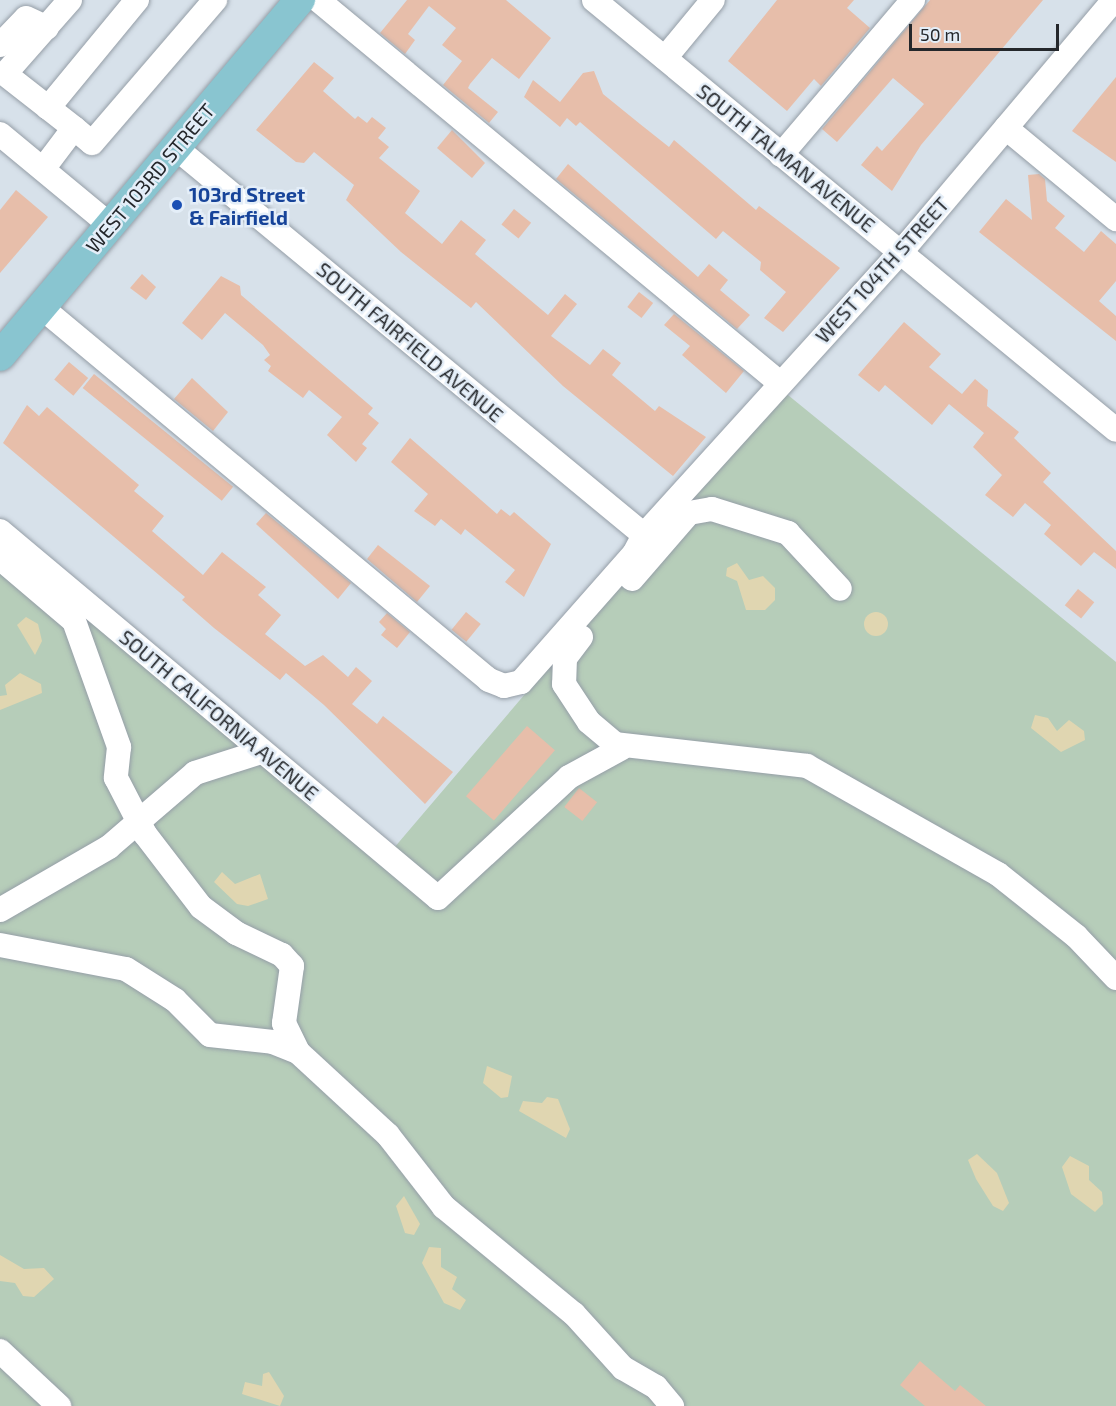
<!DOCTYPE html>
<html>
<head>
<meta charset="utf-8">
<style>
	body { margin:0 }
	#map { position:relative; width:1116px; height:1406px; overflow:hidden; background:#d7e1ea; font-family:"Exo 2",sans-serif }
	div>[style] { position:absolute }
	[style*='--x'] { left:calc(var(--x)*1px); top:calc(var(--y)*1px); width:calc(var(--w)*1px); rotate:calc(var(--a)*1deg) }
	.green>* { inset:0; background:#b6cdb9 }
	.sand>* { inset:0; background:#e0d6b1 }
	.round { border-radius:50% }
	.building>* { inset:0; background:#e7beaa; transform-origin:0 0 }
	.roads { filter:drop-shadow(0 0 2px #959ea7) drop-shadow(0 0 2px #959ea7) }
	.minor>* { height:24px; margin:-12px; padding:0 12px; transform-origin:12px; border-radius:12px; background:#fff }
	.major>* { height:30px; margin:-15px; padding:0 15px; transform-origin:15px; border-radius:15px; background:#89c5d0 }
	.dots>* { width:16px; height:16px; translate:-50% -50%; box-sizing:border-box; border:3px solid #e4eef8; border-radius:50% }
	span { translate:-50% -50%; white-space:nowrap; text-align:center; line-height:1.15; -webkit-text-stroke:5px #e4eef8; paint-order:stroke }
	.street-label { font-size:20px; color:#24272b }
	.transit-label { font-size:20px; color:#164399; font-weight:700 }
	.left { translate:0 -50%; text-align:left }
	.scale { position:absolute; left:909px; top:24px; width:150px; height:27px; box-sizing:border-box; border:3px solid #24272b; border-top:0; padding-left:8px; font-size:18px; line-height:21px; white-space:nowrap; color:#24272b; -webkit-text-stroke:4px #e4eef8; paint-order:stroke }
</style>
</head>
<body>
<div id="map">
	<div class="green">
		<i style="clip-path:polygon(783px 391px,1116px 662px,1116px 1406px,0 1406px,0 547px,382px 862px)"></i>
	</div>
	<div class="sand">
		<i style="clip-path:polygon(737px 563px,749px 580px,763px 576px,775px 588px,775px 600px,765px 610px,746px 610px,737px 581px,726px 576px,727px 568px)"></i>
		<i class="round" style="left:864px;top:612px;width:24px;height:24px"></i>
		<i style="clip-path:polygon(26px 617px,38px 624px,42px 641px,35px 655px,17px 625px)"></i>
		<i style="clip-path:polygon(20px 673px,41px 684px,42px 693px,0 710px,0 696px,7px 695px,5px 685px)"></i>
		<i style="clip-path:polygon(1035px 715px,1048px 718px,1057px 731px,1069px 720px,1084px 731px,1085px 740px,1061px 752px,1031px 728px)"></i>
		<i style="clip-path:polygon(222px 872px,235px 884px,260px 874px,268px 899px,248px 906px,237px 904px,214px 882px)"></i>
		<i style="clip-path:polygon(487px 1066px,512px 1076px,508px 1097px,501px 1098px,483px 1083px)"></i>
		<i style="clip-path:polygon(547px 1097px,558px 1099px,570px 1129px,566px 1138px,519px 1111px,523px 1101px,542px 1103px)"></i>
		<i style="clip-path:polygon(977px 1154px,997px 1173px,1009px 1203px,1003px 1211px,993px 1206px,976px 1179px,968px 1160px)"></i>
		<i style="clip-path:polygon(1070px 1156px,1089px 1166px,1089px 1180px,1102px 1192px,1103px 1204px,1095px 1212px,1071px 1194px,1062px 1167px)"></i>
		<i style="clip-path:polygon(404px 1196px,420px 1224px,414px 1235px,405px 1233px,396px 1206px)"></i>
		<i style="clip-path:polygon(429px 1247px,441px 1248px,441px 1267px,457px 1277px,452px 1289px,466px 1300px,460px 1310px,444px 1303px,422px 1263px)"></i>
		<i style="clip-path:polygon(0 1255px,24px 1269px,44px 1268px,54px 1279px,34px 1297px,23px 1296px,15px 1283px,0 1281px)"></i>
		<i style="clip-path:polygon(269px 1372px,284px 1396px,280px 1406px,242px 1394px,245px 1382px,262px 1386px,263px 1374px)"></i>
	</div>
	<div class="building">
		<i style="clip-path:polygon(407px 0,506px 0,551px 38px,519px 79px,492px 58px,470px 84px,468px 88px,498px 112px,489px 123px,443px 85px,462px 61px,442px 45px,456px 28px,429px 6px,408px 34px,415px 40px,405px 54px,380px 33px)"></i>
		<i style="clip-path:polygon(777px 0,854px 0,847px 8px,870px 28px,821px 86px,814px 79px,787px 111px,728px 61px)"></i>
		<i style="clip-path:polygon(930px 0,1043px 0,921px 145px,892px 191px,861px 165px,877px 146px,882px 151px,924px 104px,893px 78px,837px 142px,822px 129px)"></i>
		<i style="clip-path:polygon(314px 62px,334px 78px,323px 91px,355px 119px,358px 116px,367px 123px,372px 117px,386px 128px,378px 138px,389px 147px,379px 158px,420px 191px,405px 213px,442px 244px,461px 220px,486px 240px,475px 254px,548px 315px,565px 294px,577px 304px,551px 336px,590px 365px,603px 349px,621px 363px,612px 375px,655px 411px,659px 406px,706px 437px,673px 476px,563px 386px,476px 302px,471px 308px,401px 252px,346px 200px,354px 185px,314px 152px,304px 163px,296px 162px,256px 130px)"></i>
		<i style="clip-path:polygon(594px 71px,603px 94px,640px 124px,669px 147px,674px 140px,756px 210px,759px 206px,840px 268px,783px 332px,764px 318px,786px 292px,760px 270px,761px 262px,723px 231px,716px 239px,580px 122px,576px 126px,567px 118px,560px 127px,524px 97px,533px 80px,560px 102px,583px 73px)"></i>
		<i style="clip-path:polygon(1116px 77px,1116px 162px,1072px 131px)"></i>
		<i style="clip-path:polygon(452px 130px,485px 163px,472px 178px,437px 148px)"></i>
		<i style="clip-path:polygon(568px 164px,698px 277px,709px 264px,728px 280px,720px 290px,750px 315px,737px 329px,556px 179px)"></i>
		<i style="clip-path:polygon(1039px 174px,1045px 179px,1047px 201px,1065px 216px,1055px 228px,1084px 252px,1101px 231px,1116px 244px,1116px 281px,1099px 301px,1116px 316px,1116px 341px,979px 232px,1006px 199px,1032px 220px,1028px 175px)"></i>
		<i style="clip-path:polygon(16px 190px,48px 217px,0 273px,0 210px)"></i>
		<i style="left:514px;top:209px;width:22px;height:20px;rotate:39deg"></i>
		<i style="clip-path:polygon(142px 274px,156px 287px,146px 300px,130px 288px)"></i>
		<i style="clip-path:polygon(221px 276px,240px 286px,241px 295px,373px 408px,368px 414px,379px 423px,362px 444px,367px 448px,356px 462px,327px 435px,342px 417px,309px 390px,303px 398px,268px 371px,271px 366px,264px 360px,270px 355px,263px 345px,225px 313px,202px 340px,182px 323px)"></i>
		<i style="left:639px;top:292px;width:18px;height:19px;rotate:38deg"></i>
		<i style="clip-path:polygon(674px 314px,744px 371px,726px 393px,682px 355px,690px 346px,664px 325px)"></i>
		<i style="clip-path:polygon(904px 322px,941px 354px,929px 367px,962px 394px,975px 379px,988px 390px,987px 406px,1019px 432px,1014px 438px,1051px 473px,1043px 482px,1116px 551px,1116px 569px,1094px 552px,1081px 566px,1044px 534px,1051px 525px,1025px 503px,1013px 517px,985px 495px,1002px 475px,973px 447px,984px 433px,949px 404px,932px 425px,885px 385px,879px 392px,858px 375px)"></i>
		<i style="left:69px;top:362px;width:25px;height:23px;rotate:40deg"></i>
		<i style="left:94px;top:374px;width:179px;height:18px;rotate:39deg"></i>
		<i style="clip-path:polygon(192px 378px,228px 412px,213px 431px,174px 399px)"></i>
		<i style="clip-path:polygon(27px 405px,39px 416px,47px 407px,139px 485px,134px 491px,164px 516px,152px 531px,203px 575px,222px 552px,266px 587px,258px 595px,281px 615px,265px 634px,305px 666px,323px 655px,348px 677px,356px 667px,372px 681px,352px 704px,377px 724px,383px 716px,453px 772px,425px 804px,324px 705px,286px 673px,280px 680px,214px 628px,182px 600px,185px 597px,3px 443px)"></i>
		<i style="clip-path:polygon(410px 438px,497px 514px,501px 509px,510px 516px,514px 512px,551px 544px,524px 597px,505px 582px,515px 570px,465px 529px,461px 535px,441px 519px,435px 526px,414px 511px,428px 494px,391px 462px)"></i>
		<i style="clip-path:polygon(266px 513px,351px 583px,338px 599px,256px 524px)"></i>
		<i style="clip-path:polygon(378px 545px,430px 586px,417px 602px,367px 559px)"></i>
		<i style="left:1078px;top:589px;width:21px;height:21px;rotate:39deg"></i>
		<i style="left:466px;top:612px;width:19px;height:23px;rotate:39deg"></i>
		<i style="clip-path:polygon(387px 613px,410px 632px,397px 648px,381px 635px,386px 629px,379px 622px)"></i>
		<i style="left:527px;top:726px;width:37px;height:93px;rotate:41deg"></i>
		<i style="left:579px;top:788px;width:23px;height:24px;rotate:38deg"></i>
		<i style="clip-path:polygon(920px 1361px,955px 1391px,960px 1385px,986px 1406px,925px 1406px,900px 1385px)"></i>
	</div>
	<div class="roads">
		<div class="minor">
			<i style="--x:70;--y:0;--w:98;--a:131.3"></i>
			<i style="--x:5;--y:74;--w:88;--a:38"></i>
			<i style="--x:318;--y:0;--w:600;--a:39.66"></i>
			<i style="--x:594;--y:0;--w:676;--a:39.48"></i>
			<i style="--x:0;--y:45;--w:37;--a:-46"></i>
			<i style="--x:26;--y:18;--w:23;--a:25"></i>
			<i style="--x:665;--y:58;--w:75;--a:-50.4"></i>
			<i style="--x:48;--y:108;--w:140;--a:-50.5"></i>
			<i style="--x:1006;--y:128;--w:143;--a:39.6"></i>
			<i style="--x:0;--y:134;--w:143;--a:39.6"></i>
			<i style="--x:176;--y:148;--w:607;--a:39.59"></i>
			<i style="--x:781;--y:155;--w:204;--a:-49.6"></i>
			<i style="--x:43;--y:169;--w:51;--a:-52.9"></i>
			<i style="--x:74;--y:128;--w:23;--a:40"></i>
			<i style="--x:92;--y:143;--w:189;--a:-49.3"></i>
			<i style="--x:41;--y:307;--w:583;--a:39.78"></i>
			<i style="--x:489;--y:680;--w:16;--a:22"></i>
			<i style="--x:504;--y:686;--w:17;--a:-13"></i>
			<i style="--x:521;--y:682;--w:171;--a:-48.6"></i>
			<i style="--x:634;--y:554;--w:21;--a:-62"></i>
			<i style="--x:644;--y:535;--w:382;--a:-47.8"></i>
			<i style="--x:901;--y:252;--w:330;--a:-49.8"></i>
			<i style="--x:0;--y:531;--w:571;--a:39.96"></i>
			<i style="--x:438;--y:898;--w:178;--a:-42.7"></i>
			<i style="--x:569;--y:777;--w:60;--a:-28.7"></i>
			<i style="--x:0;--y:558;--w:97;--a:40.4"></i>
			<i style="--x:74;--y:621;--w:134;--a:70.3"></i>
			<i style="--x:119;--y:747;--w:31;--a:96"></i>
			<i style="--x:116;--y:778;--w:63;--a:62.6"></i>
			<i style="--x:145;--y:834;--w:92;--a:52.5"></i>
			<i style="--x:201;--y:907;--w:44;--a:36.6"></i>
			<i style="--x:236;--y:933;--w:51;--a:25.6"></i>
			<i style="--x:282;--y:955;--w:15;--a:48"></i>
			<i style="--x:292;--y:966;--w:58;--a:98"></i>
			<i style="--x:284;--y:1023;--w:32;--a:64"></i>
			<i style="--x:632;--y:579;--w:87;--a:-49.2"></i>
			<i style="--x:689;--y:513;--w:23;--a:-10"></i>
			<i style="--x:712;--y:509;--w:80;--a:17.5"></i>
			<i style="--x:788;--y:533;--w:76;--a:47.1"></i>
			<i style="--x:581;--y:637;--w:26;--a:127"></i>
			<i style="--x:565;--y:658;--w:26;--a:92"></i>
			<i style="--x:564;--y:684;--w:45;--a:56.7"></i>
			<i style="--x:589;--y:722;--w:34;--a:40"></i>
			<i style="--x:615;--y:744;--w:193;--a:6.5"></i>
			<i style="--x:807;--y:766;--w:219;--a:29.5"></i>
			<i style="--x:998;--y:874;--w:100;--a:38.5"></i>
			<i style="--x:1076;--y:936;--w:58;--a:46.4"></i>
			<i style="--x:0;--y:910;--w:126;--a:-30"></i>
			<i style="--x:109;--y:847;--w:113;--a:-40.7"></i>
			<i style="--x:195;--y:773;--w:69;--a:-17.7"></i>
			<i style="--x:0;--y:945;--w:128;--a:10.8"></i>
			<i style="--x:126;--y:969;--w:58;--a:32.3"></i>
			<i style="--x:175;--y:1000;--w:49;--a:45"></i>
			<i style="--x:210;--y:1035;--w:63;--a:6.3"></i>
			<i style="--x:273;--y:1042;--w:27;--a:22"></i>
			<i style="--x:298;--y:1052;--w:122;--a:42.7"></i>
			<i style="--x:388;--y:1135;--w:91;--a:52.1"></i>
			<i style="--x:444;--y:1207;--w:168;--a:39.5"></i>
			<i style="--x:574;--y:1314;--w:73;--a:47.8"></i>
			<i style="--x:623;--y:1368;--w:38;--a:30"></i>
			<i style="--x:656;--y:1387;--w:25;--a:50"></i>
			<i style="--x:0;--y:1351;--w:81;--a:43"></i>
		</div>
		<div class="major">
			<i style="--x:0;--y:356;--w:466;--a:-49.9"></i>
		</div>
	</div>
	<div class="dots">
		<i style="left:177px;top:205px;background:#1a4fb4"></i>
	</div>
	<div class="street-label">
		<span style="left:786px;top:158px;rotate:39deg">SOUTH TALMAN AVENUE</span>
		<span style="left:150px;top:178px;rotate:-50deg">WEST 103RD STREET</span>
		<span style="left:882px;top:270px;rotate:-48deg">WEST 104TH STREET</span>
		<span style="left:410px;top:342px;rotate:40deg">SOUTH FAIRFIELD AVENUE</span>
		<span style="left:219px;top:715px;rotate:40deg">SOUTH CALIFORNIA AVENUE</span>
	</div>
	<div class="transit-label">
		<span class="left" style="left:189px;top:206px">103rd Street<br>&amp; Fairfield</span>
	</div>
	<div class="scale">50 m</div>
</div>
</body>
</html>
